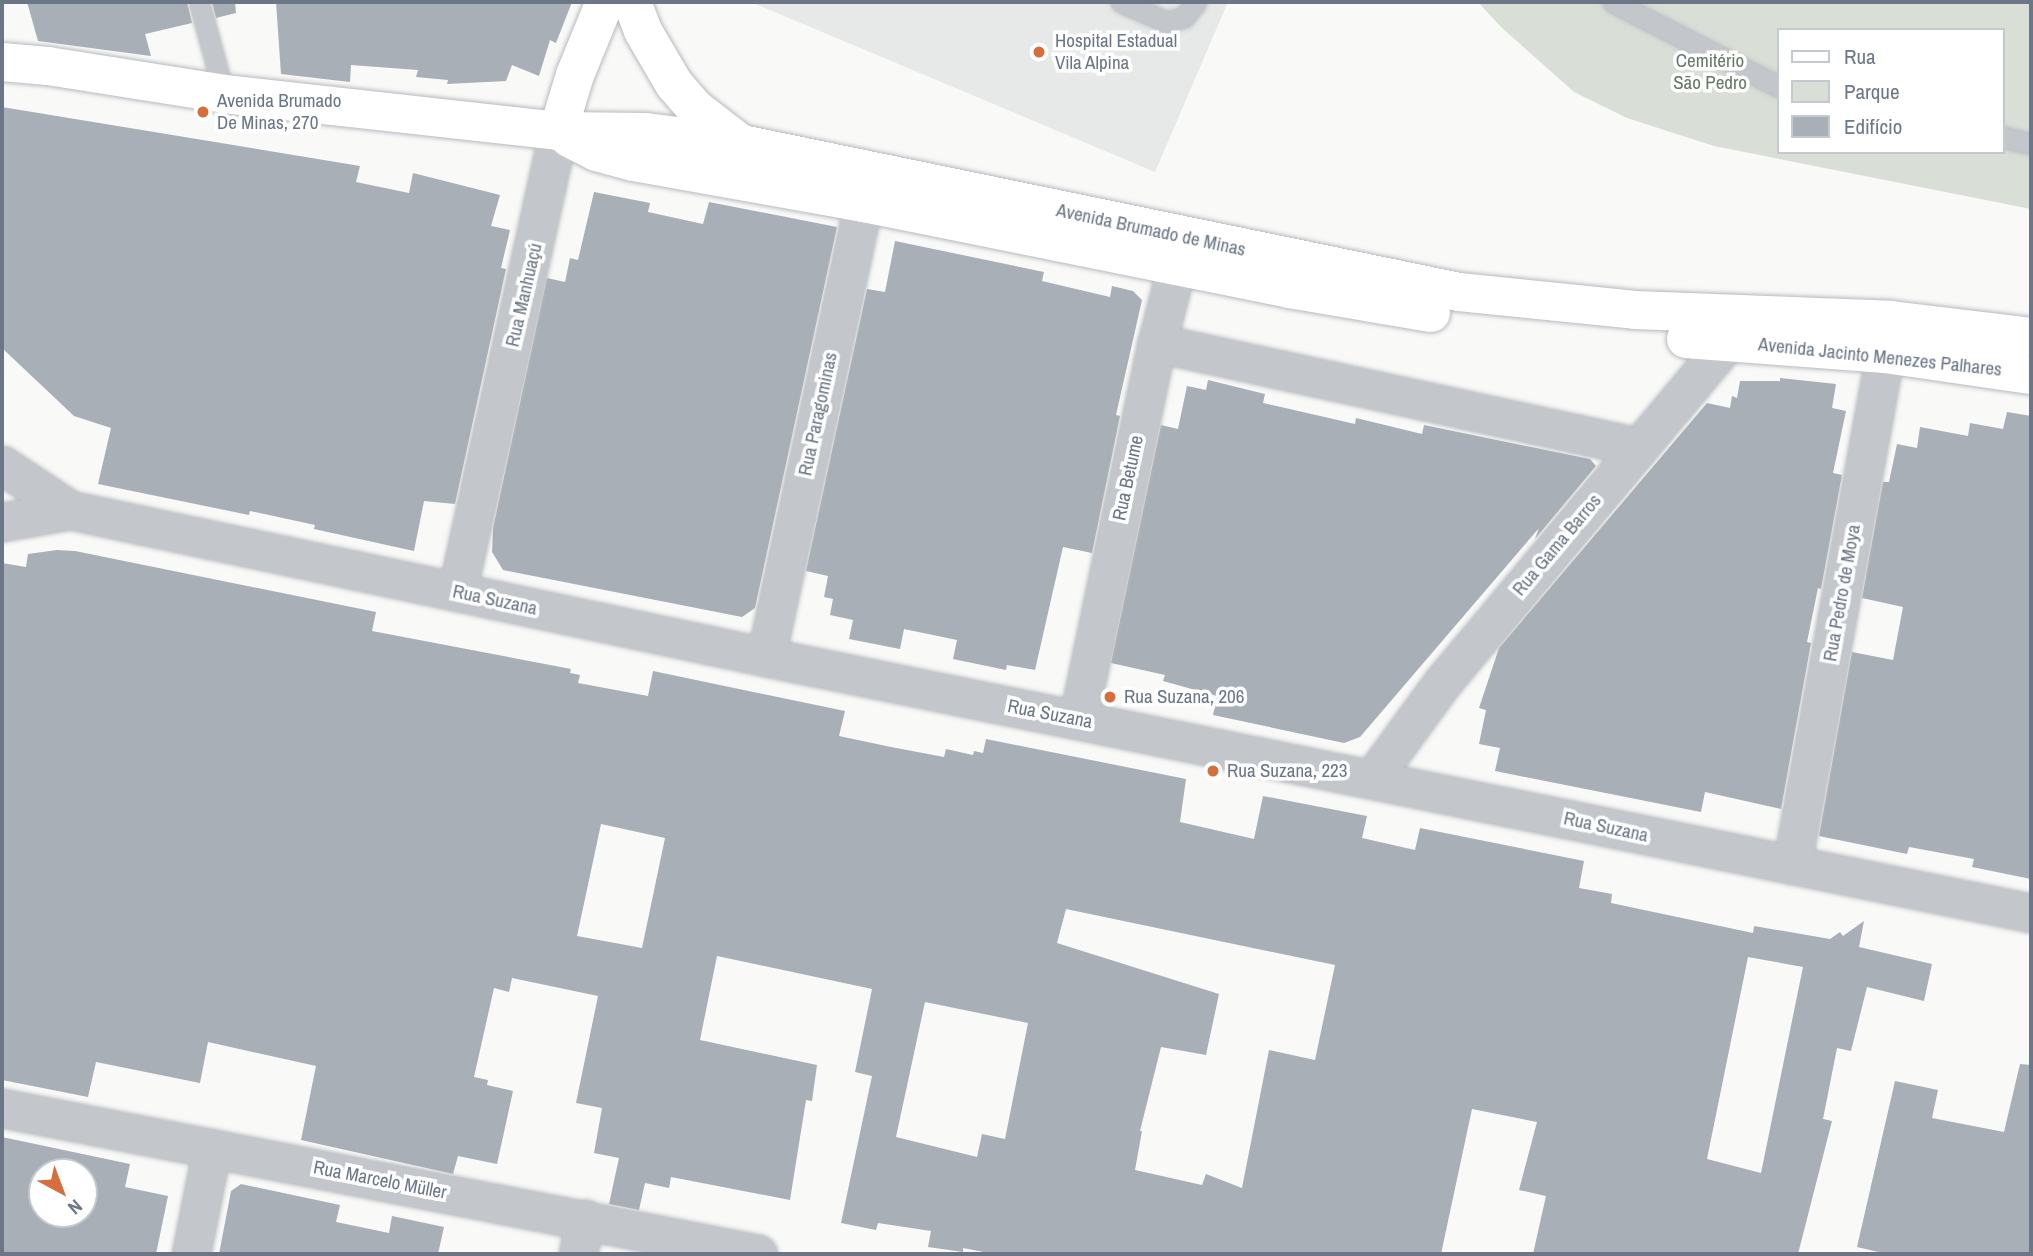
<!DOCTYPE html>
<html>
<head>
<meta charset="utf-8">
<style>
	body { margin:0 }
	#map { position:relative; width:2033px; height:1256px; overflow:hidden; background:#f9f9f7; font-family:"Archivo Narrow",sans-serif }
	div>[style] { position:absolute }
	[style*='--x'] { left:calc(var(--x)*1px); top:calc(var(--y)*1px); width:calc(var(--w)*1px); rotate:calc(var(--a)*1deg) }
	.built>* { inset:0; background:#e7e8e8 }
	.green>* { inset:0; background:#d9ded7 }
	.building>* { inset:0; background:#a9afb6 }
	.roads { filter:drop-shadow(0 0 2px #b6babf) drop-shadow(0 0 2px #b6babf) }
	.service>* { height:19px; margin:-9.5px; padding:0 9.5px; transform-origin:9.5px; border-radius:9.5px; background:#c3c6ca }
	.minor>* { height:37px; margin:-18.5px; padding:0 18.5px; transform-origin:18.5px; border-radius:18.5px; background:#c3c6ca }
	.secondary>* { height:38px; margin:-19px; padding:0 19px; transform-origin:19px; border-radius:19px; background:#fff }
	.dots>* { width:19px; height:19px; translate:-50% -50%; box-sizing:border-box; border:4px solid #fff; border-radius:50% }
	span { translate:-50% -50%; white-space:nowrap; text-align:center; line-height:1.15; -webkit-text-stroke:7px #fff; paint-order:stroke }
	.poi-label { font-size:19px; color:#6b7786 }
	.left { translate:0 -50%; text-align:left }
	.park-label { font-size:19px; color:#667865 }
	.street-label { font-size:19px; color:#6b7786 }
	.frame { position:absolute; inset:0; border:4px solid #6b7786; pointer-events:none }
	.legend { position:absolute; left:1777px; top:28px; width:228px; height:126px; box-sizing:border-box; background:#fff; border:2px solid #c4c9cf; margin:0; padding:9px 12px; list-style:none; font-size:21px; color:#6b7786 }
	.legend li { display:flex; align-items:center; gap:14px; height:35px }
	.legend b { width:35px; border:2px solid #c4c9cf }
	.north { position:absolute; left:28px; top:1158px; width:70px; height:70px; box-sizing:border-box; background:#fff; border:2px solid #c4c9cf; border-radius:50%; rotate:139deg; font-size:19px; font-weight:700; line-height:28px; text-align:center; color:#6b7786 }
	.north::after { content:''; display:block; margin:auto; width:24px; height:32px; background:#d66e3b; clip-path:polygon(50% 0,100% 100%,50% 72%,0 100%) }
</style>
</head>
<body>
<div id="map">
	<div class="built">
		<i style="clip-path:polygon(751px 2px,1228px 2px,1155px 172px)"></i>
	</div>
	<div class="green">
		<i style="clip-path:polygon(evenodd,1478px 2px,2031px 2px,2031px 209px,1714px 146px,1627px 118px,1574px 92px,1502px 28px,1478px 2px,1779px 30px,2003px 30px,2003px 152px,1779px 152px,1779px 30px)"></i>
	</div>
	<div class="building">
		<i style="clip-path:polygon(27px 2px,187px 2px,192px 23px,145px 34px,151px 56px,38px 41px)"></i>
		<i style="clip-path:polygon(212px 2px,235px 2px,236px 13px,216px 18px)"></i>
		<i style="clip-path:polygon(276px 2px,572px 2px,556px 43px,550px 40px,539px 76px,512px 65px,506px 81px,447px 84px,448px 80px,416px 77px,418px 70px,351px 65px,350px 82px,281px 74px)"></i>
		<i style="clip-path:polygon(2px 107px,360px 166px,356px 182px,409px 193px,413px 173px,500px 195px,491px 226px,510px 230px,501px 268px,506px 269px,455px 504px,424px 501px,414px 551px,314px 529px,315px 525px,250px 511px,249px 515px,98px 484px,111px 428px,74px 416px,2px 348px)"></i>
		<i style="clip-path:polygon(594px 192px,650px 203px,648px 212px,703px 224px,709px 202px,837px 227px,755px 608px,742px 617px,503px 570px,492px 552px,493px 528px,547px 278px,565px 282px,570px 258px,578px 260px)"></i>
		<i style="clip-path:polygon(895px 241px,1044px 272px,1042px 281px,1110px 297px,1112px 286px,1133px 291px,1142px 300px,1116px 415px,1120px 416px,1092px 553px,1063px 547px,1035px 670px,1007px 665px,1006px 670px,953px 659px,957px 640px,904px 629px,900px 649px,849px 639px,853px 620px,830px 615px,833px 599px,824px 597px,828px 576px,806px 571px,867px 289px,885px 292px)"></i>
		<i style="clip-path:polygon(1780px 378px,1836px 384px,1832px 408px,1846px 411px,1833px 473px,1842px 475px,1821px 589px,1818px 588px,1807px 642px,1811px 643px,1781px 809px,1705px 792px,1701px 812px,1495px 771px,1500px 748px,1479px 744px,1486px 710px,1479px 708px,1499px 648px,1707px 403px,1730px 408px,1732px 396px,1737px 398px,1740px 381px,1780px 381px)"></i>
		<i style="clip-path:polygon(1208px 380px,1265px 394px,1263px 403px,1355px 424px,1356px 418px,1422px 434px,1424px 425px,1590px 459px,1596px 466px,1535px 539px,1539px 528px,1360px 737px,1344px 743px,1213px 715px,1217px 696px,1163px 681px,1165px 675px,1111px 663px,1161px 425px,1178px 429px,1187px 386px,1206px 390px)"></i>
		<i style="clip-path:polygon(2007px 412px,2031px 416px,2031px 879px,1972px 867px,1974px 859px,1909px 847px,1907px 854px,1819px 836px,1852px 652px,1893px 660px,1903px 607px,1862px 598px,1883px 482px,1889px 482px,1897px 444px,1917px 448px,1920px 427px,1968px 436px,1970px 423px,2003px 429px)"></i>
		<i style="clip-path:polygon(evenodd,57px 550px,75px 551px,376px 612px,372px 631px,571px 669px,570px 673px,580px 675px,578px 683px,648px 696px,653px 671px,845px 711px,839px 736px,891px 747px,944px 757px,946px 749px,973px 755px,974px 751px,983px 753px,986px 739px,1186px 779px,1180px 822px,1254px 839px,1263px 796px,1367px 816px,1362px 838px,1415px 850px,1420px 828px,1584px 861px,1579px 888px,1612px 894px,1611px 903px,1753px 933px,1754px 926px,1830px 939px,1840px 932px,1843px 936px,1864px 921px,1859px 947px,1932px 964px,1924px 1001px,1867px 987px,1851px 1051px,1837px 1048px,1823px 1119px,1832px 1121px,1798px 1254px,1533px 1254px,1546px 1196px,1519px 1190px,1537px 1122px,1472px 1109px,1441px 1254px,994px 1254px,963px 1248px,963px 1252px,928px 1247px,931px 1231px,878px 1223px,876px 1230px,841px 1223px,872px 1076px,855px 1072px,872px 989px,717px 956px,700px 1040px,817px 1065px,812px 1101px,806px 1100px,790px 1200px,671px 1177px,669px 1188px,645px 1183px,639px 1210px,609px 1204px,619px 1158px,594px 1153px,602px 1108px,576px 1103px,598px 996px,512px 978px,509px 992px,494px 988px,474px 1077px,488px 1080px,487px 1085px,513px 1091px,497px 1164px,458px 1156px,453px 1174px,301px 1140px,316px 1066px,208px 1042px,200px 1083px,96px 1062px,88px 1097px,2px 1080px,2px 563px,26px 567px,28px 554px,57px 550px,601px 824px,665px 838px,642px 948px,577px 936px,601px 824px,57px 550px,1066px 909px,1335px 965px,1315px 1060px,1269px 1050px,1242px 1188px,1206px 1174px,1202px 1185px,1135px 1170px,1142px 1131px,1140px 1131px,1161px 1047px,1206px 1055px,1219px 994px,1057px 943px,1066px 909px,57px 550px,1748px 957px,1803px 967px,1761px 1173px,1707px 1159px,1748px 957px,57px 550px,925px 1002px,1028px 1023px,1005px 1139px,982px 1134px,977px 1157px,896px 1137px,925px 1002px)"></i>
		<i style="clip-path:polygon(2020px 1064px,2031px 1065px,2031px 1254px,1887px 1254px,1857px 1247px,1895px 1081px,1938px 1090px,1932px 1118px,2004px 1132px)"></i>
		<i style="clip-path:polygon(evenodd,2px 1137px,130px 1164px,125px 1187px,168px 1196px,156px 1254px,2px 1254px,2px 1137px,42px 1172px,84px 1172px,84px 1214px,42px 1214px,42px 1172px)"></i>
		<i style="clip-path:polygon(241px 1184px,340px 1205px,336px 1222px,389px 1233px,392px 1216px,444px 1227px,438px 1254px,219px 1254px,231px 1191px)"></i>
	</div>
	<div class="roads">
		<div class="service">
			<i style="--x:199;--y:2;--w:95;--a:74.8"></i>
			<i style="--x:1121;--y:2;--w:50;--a:23.5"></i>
			<i style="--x:1167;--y:22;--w:18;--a:-16"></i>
			<i style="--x:1184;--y:17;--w:19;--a:-51"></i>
			<i style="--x:1613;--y:2;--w:186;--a:27.1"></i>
			<i style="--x:2003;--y:137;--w:29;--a:14"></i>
		</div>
		<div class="minor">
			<i style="--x:1157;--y:343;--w:493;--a:12.2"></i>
			<i style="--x:2;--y:465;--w:82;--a:33.5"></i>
			<i style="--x:2;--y:522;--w:69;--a:-10"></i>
			<i style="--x:70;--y:510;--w:711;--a:11.93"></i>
			<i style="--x:766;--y:657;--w:1291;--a:11.44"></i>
			<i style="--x:457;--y:592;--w:472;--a:-77.6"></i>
			<i style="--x:766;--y:657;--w:495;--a:-77.9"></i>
			<i style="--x:1078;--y:720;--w:385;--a:-78.2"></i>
			<i style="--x:1157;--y:343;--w:109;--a:-75.7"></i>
			<i style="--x:1372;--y:779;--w:119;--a:-53.9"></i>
			<i style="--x:1442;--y:683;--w:447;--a:-50.1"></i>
			<i style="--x:1729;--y:340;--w:24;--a:-55"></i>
			<i style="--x:1792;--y:865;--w:548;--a:-79.7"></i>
			<i style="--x:2;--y:1108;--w:770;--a:10.93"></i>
			<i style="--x:191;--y:1254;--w:108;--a:-78.8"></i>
			<i style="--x:578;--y:1254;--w:36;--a:-79"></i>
		</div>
		<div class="secondary">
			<i style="--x:632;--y:2;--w:31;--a:69"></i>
			<i style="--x:643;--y:31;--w:61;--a:59.7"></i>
			<i style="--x:674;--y:84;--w:33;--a:49"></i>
			<i style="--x:696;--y:109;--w:56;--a:37.7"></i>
			<i style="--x:2;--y:62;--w:46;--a:5"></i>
			<i style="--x:48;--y:66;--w:178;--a:9"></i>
			<i style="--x:224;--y:94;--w:336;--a:6.3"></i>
			<i style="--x:558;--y:131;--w:88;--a:0.7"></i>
			<i style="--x:646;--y:132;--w:97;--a:7.1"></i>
			<i style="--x:742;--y:144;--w:732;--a:11.66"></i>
			<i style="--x:1459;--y:292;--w:177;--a:5.8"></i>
			<i style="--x:1635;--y:310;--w:256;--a:2.2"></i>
			<i style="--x:1891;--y:320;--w:141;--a:6.9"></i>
			<i style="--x:558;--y:131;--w:59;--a:-73.1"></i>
			<i style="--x:575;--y:75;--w:79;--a:-67.7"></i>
			<i style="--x:569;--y:138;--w:30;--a:27"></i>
			<i style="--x:596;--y:152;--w:38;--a:15"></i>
			<i style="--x:633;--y:162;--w:234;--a:10.1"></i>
			<i style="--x:863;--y:203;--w:435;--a:11.4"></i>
			<i style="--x:1289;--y:289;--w:144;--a:9.6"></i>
			<i style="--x:1686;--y:339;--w:200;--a:4.3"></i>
			<i style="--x:1885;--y:354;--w:148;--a:8.2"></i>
		</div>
	</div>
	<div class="dots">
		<i style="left:1039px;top:52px;background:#d66e3b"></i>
		<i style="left:203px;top:112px;background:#d66e3b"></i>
		<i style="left:1110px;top:697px;background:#d66e3b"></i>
		<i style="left:1213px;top:771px;background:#d66e3b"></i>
	</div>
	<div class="poi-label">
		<span class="left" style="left:1055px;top:52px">Hospital Estadual<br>Vila Alpina</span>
		<span class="left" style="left:217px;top:112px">Avenida Brumado<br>De Minas, 270</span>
		<span class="left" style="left:1124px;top:697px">Rua Suzana, 206</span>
		<span class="left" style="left:1227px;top:771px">Rua Suzana, 223</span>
	</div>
	<div class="park-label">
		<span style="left:1710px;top:72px">Cemitério<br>São Pedro</span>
	</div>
	<div class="street-label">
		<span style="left:1151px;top:230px;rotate:12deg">Avenida Brumado de Minas</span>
		<span style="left:524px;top:295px;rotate:-77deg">Rua Manhuaçú</span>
		<span style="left:1880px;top:357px;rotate:6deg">Avenida Jacinto Menezes Palhares</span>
		<span style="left:818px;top:414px;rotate:-78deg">Rua Paragominas</span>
		<span style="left:1128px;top:478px;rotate:-78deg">Rua Betume</span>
		<span style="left:1557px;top:545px;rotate:-50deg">Rua Gama Barros</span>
		<span style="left:1842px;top:593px;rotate:-80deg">Rua Pedro de Moya</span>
		<span style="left:495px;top:600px;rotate:12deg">Rua Suzana</span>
		<span style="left:1050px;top:714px;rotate:11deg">Rua Suzana</span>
		<span style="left:1606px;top:827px;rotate:12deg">Rua Suzana</span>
		<span style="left:380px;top:1180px;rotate:11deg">Rua Marcelo Müller</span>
	</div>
	<div class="frame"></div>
	<ul class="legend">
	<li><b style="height:9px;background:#fff"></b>Rua</li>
	<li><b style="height:19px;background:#d9ded7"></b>Parque</li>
	<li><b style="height:19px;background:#a9afb6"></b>Edifício</li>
	</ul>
	<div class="north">N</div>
</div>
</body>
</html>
